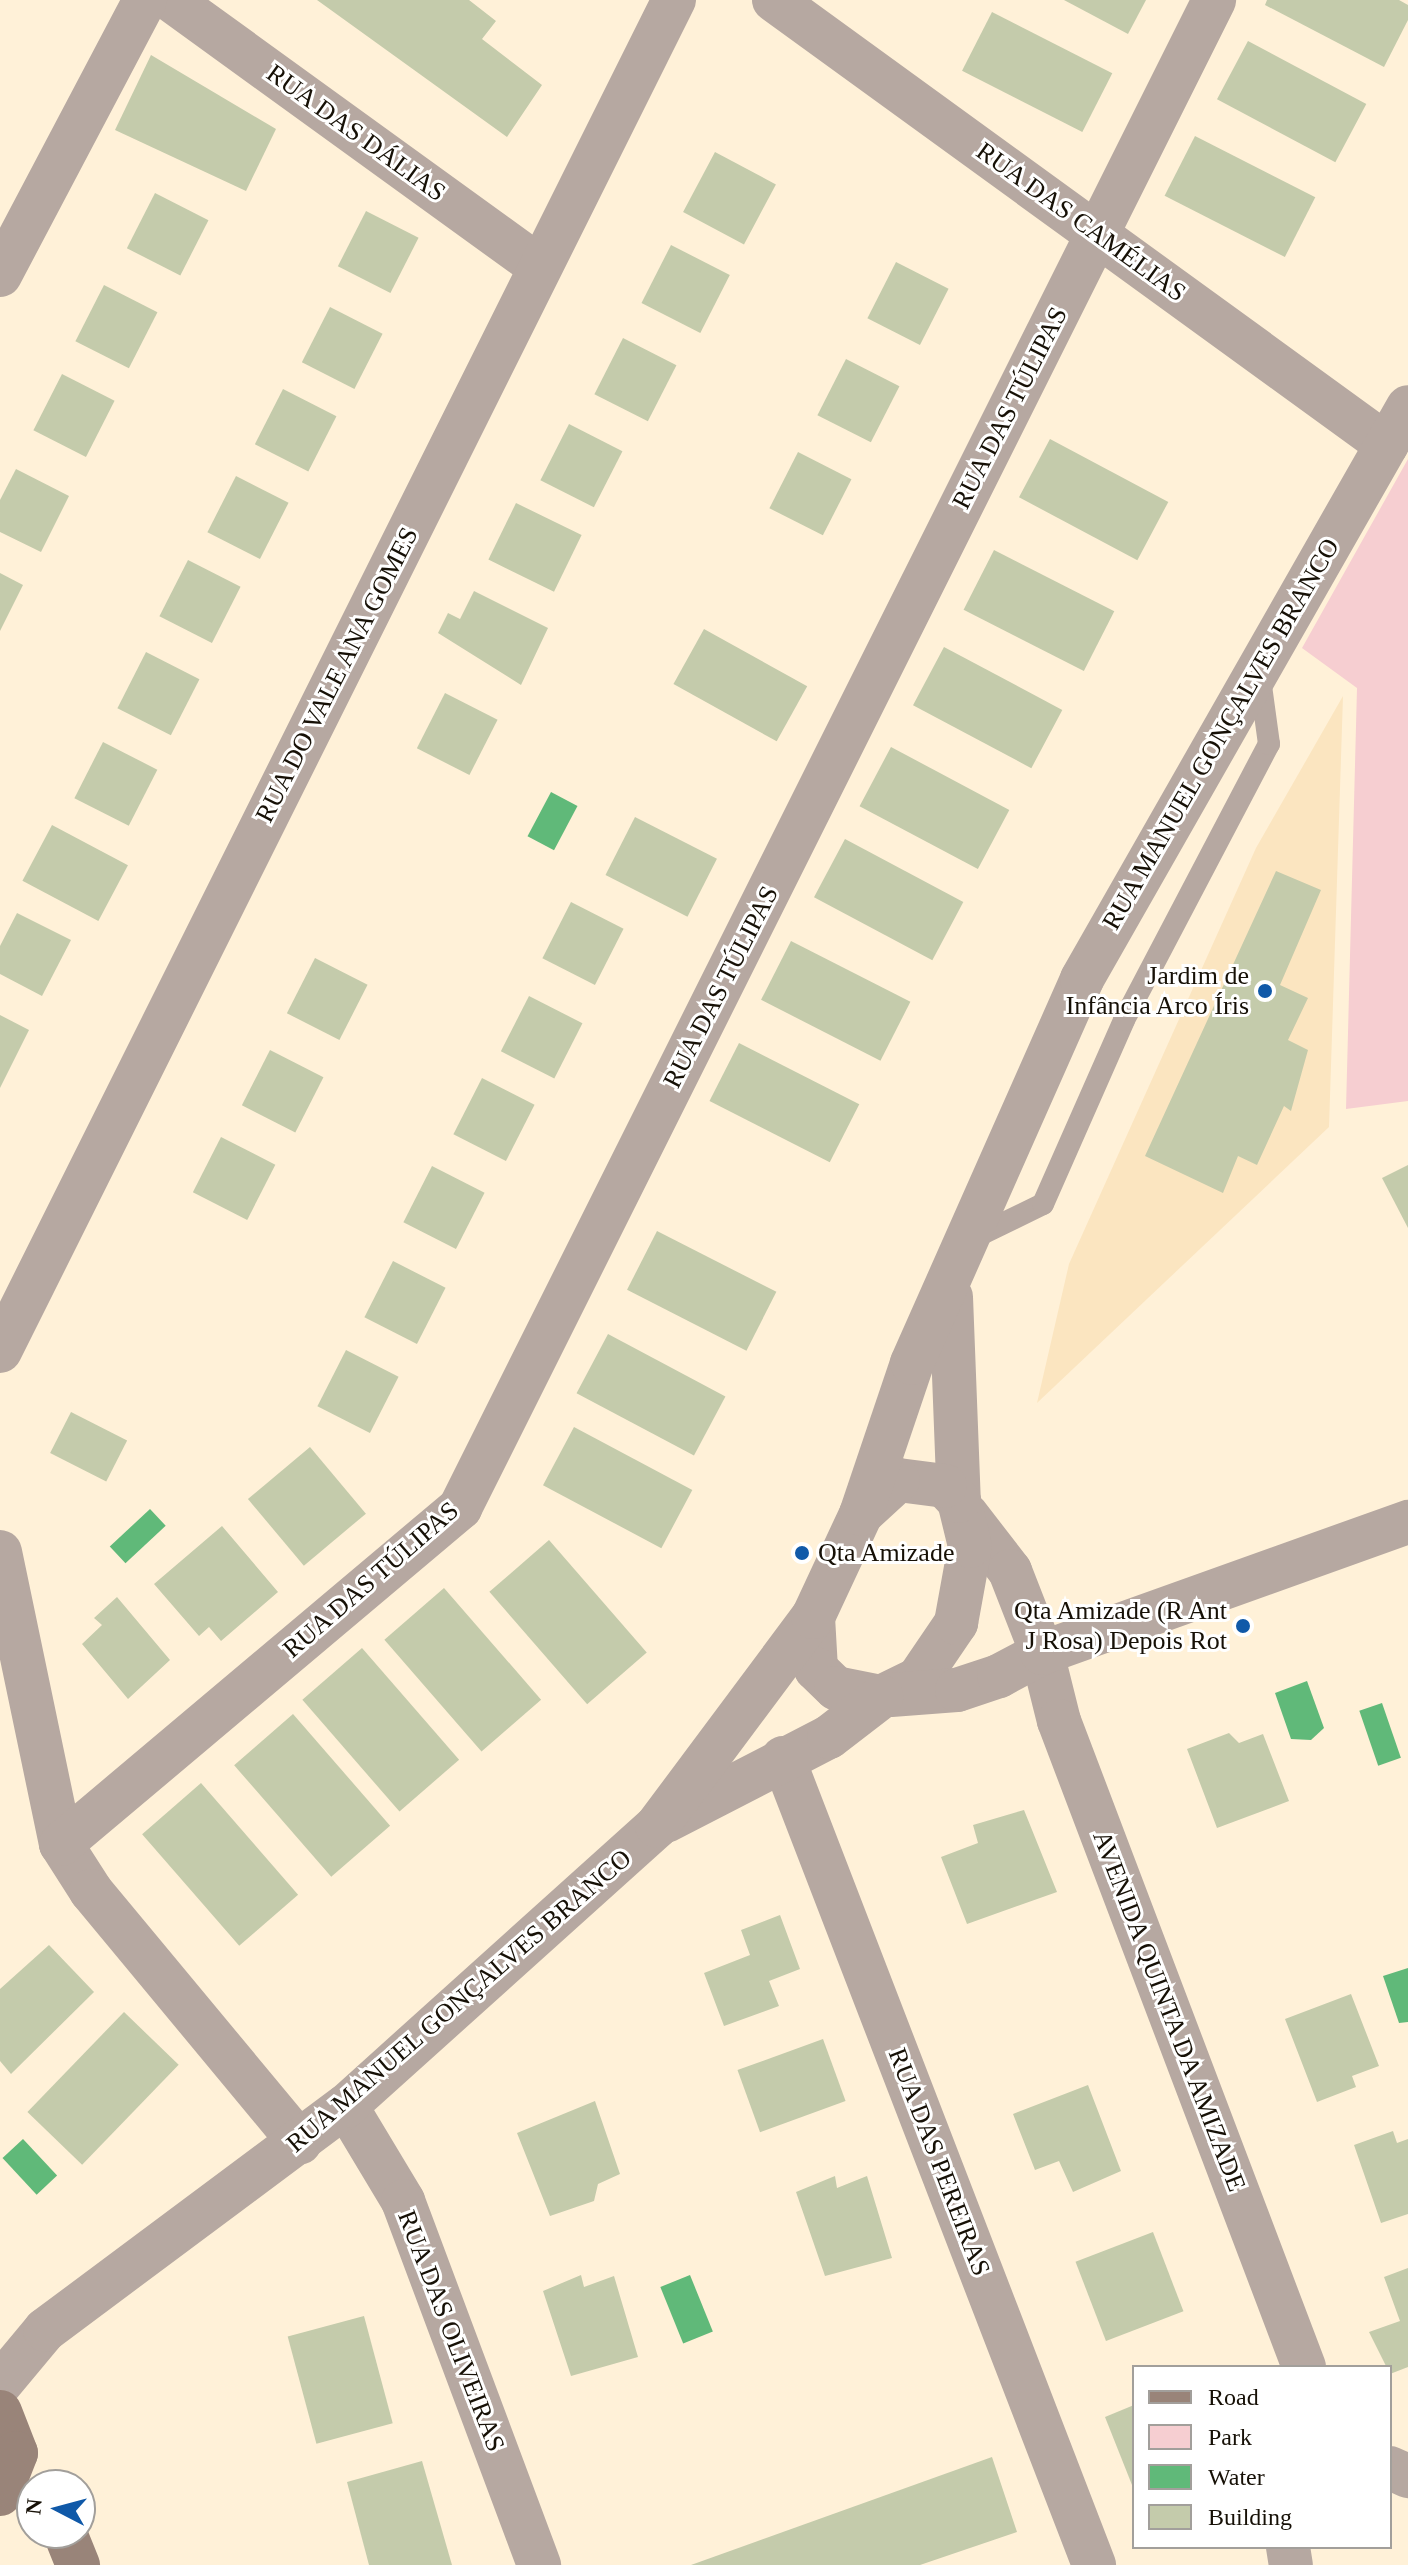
<!DOCTYPE html>
<html>
<head>
<meta charset="utf-8">
<style>
	body { margin:0 }
	#map { position:relative; width:1408px; height:2565px; overflow:hidden; background:#fff1d8; font-family:"Times New Roman",serif }
	div>[style] { position:absolute }
	[style*='--x'] { left:calc(var(--x)*1px); top:calc(var(--y)*1px); width:calc(var(--w)*1px); rotate:calc(var(--a)*1deg) }
	.built>* { inset:0; background:#fbe5c0 }
	.green>* { inset:0; background:#f6ced1 }
	.water>* { inset:0; background:#60b979; transform-origin:0 0 }
	.building>* { inset:0; background:#c4cbab; transform-origin:0 0 }
	.lane>* { height:22px; margin:-11px; padding:0 11px; transform-origin:11px; border-radius:11px; background:#b6a8a1 }
	.street>* { height:44px; margin:-22px; padding:0 22px; transform-origin:22px; border-radius:22px; background:#b6a8a1 }
	.secondary>* { height:44px; margin:-22px; padding:0 22px; transform-origin:22px; border-radius:22px; background:#998479 }
	.dots>* { width:22px; height:22px; translate:-50% -50%; box-sizing:border-box; border:4px solid #fff; border-radius:50% }
	span { translate:-50% -50%; white-space:nowrap; text-align:center; line-height:1.15; -webkit-text-stroke:6px #fff; paint-order:stroke }
	.street-label { font-size:26px; color:#161006 }
	.poi-label { font-size:26px; color:#161006 }
	.right { translate:-100% -50%; text-align:right }
	.left { translate:0 -50%; text-align:left }
	.legend { position:absolute; left:1132px; top:2365px; width:260px; height:184px; box-sizing:border-box; background:#fff; border:2px solid #a29f9b; margin:0; padding:10px 14px; list-style:none; font-size:24px; color:#161006 }
	.legend li { display:flex; align-items:center; gap:16px; height:40px }
	.legend b { width:40px; border:2px solid #a29f9b }
	.north { position:absolute; left:16px; top:2469px; width:80px; height:80px; box-sizing:border-box; background:#fff; border:2px solid #a29f9b; border-radius:50%; rotate:276deg; font-size:22px; font-weight:700; line-height:32px; text-align:center; color:#161006 }
	.north::after { content:''; display:block; margin:auto; width:28px; height:36px; background:#1059a8; clip-path:polygon(50% 0,100% 100%,50% 72%,0 100%) }
</style>
</head>
<body>
<div id="map">
	<div class="built">
		<i style="clip-path:polygon(1343px 696px,1329px 1127px,1037px 1403px,1069px 1264px,1256px 848px)"></i>
	</div>
	<div class="green">
		<i style="clip-path:polygon(1408px 459px,1408px 1101px,1346px 1109px,1357px 688px,1302px 648px)"></i>
	</div>
	<div class="water">
		<i style="left:551px;top:792px;width:30px;height:50px;rotate:28deg"></i>
		<i style="left:150px;top:1509px;width:23px;height:55px;rotate:47deg"></i>
		<i style="clip-path:polygon(1307px 1681px,1324px 1728px,1311px 1740px,1291px 1739px,1275px 1693px)"></i>
		<i style="left:1382px;top:1703px;width:58px;height:24px;rotate:71deg"></i>
		<i style="clip-path:polygon(1408px 1968px,1408px 2022px,1399px 2023px,1383px 1976px)"></i>
		<i style="left:23px;top:2139px;width:50px;height:28px;rotate:47deg"></i>
		<i style="left:690px;top:2275px;width:61px;height:32px;rotate:68deg"></i>
	</div>
	<div class="building">
		<i style="clip-path:polygon(317px 0,469px 0,496px 21px,482px 39px,542px 85px,507px 137px)"></i>
		<i style="clip-path:polygon(1064px 0,1146px 0,1128px 34px)"></i>
		<i style="clip-path:polygon(1267px 0,1399px 0,1408px 5px,1408px 20px,1384px 67px,1265px 5px)"></i>
		<i style="left:992px;top:12px;width:135px;height:66px;rotate:27deg"></i>
		<i style="left:1248px;top:41px;width:134px;height:66px;rotate:28deg"></i>
		<i style="clip-path:polygon(151px 55px,276px 129px,246px 191px,115px 130px)"></i>
		<i style="left:1195px;top:136px;width:135px;height:67px;rotate:27deg"></i>
		<i style="left:715px;top:152px;width:69px;height:68px;rotate:28deg"></i>
		<i style="left:155px;top:193px;width:60px;height:62px;rotate:27deg"></i>
		<i style="left:366px;top:211px;width:59px;height:62px;rotate:27deg"></i>
		<i style="left:671px;top:245px;width:66px;height:65px;rotate:27deg"></i>
		<i style="left:896px;top:262px;width:59px;height:63px;rotate:27deg"></i>
		<i style="left:104px;top:285px;width:60px;height:63px;rotate:27deg"></i>
		<i style="left:330px;top:307px;width:59px;height:62px;rotate:27deg"></i>
		<i style="left:623px;top:338px;width:60px;height:63px;rotate:27deg"></i>
		<i style="left:846px;top:359px;width:60px;height:63px;rotate:27deg"></i>
		<i style="left:62px;top:374px;width:59px;height:63px;rotate:27deg"></i>
		<i style="left:283px;top:389px;width:60px;height:62px;rotate:27deg"></i>
		<i style="left:569px;top:424px;width:60px;height:63px;rotate:27deg"></i>
		<i style="left:1050px;top:439px;width:134px;height:66px;rotate:28deg"></i>
		<i style="left:798px;top:452px;width:60px;height:63px;rotate:27deg"></i>
		<i style="clip-path:polygon(16px 469px,69px 496px,41px 552px,0 532px,0 500px)"></i>
		<i style="left:236px;top:476px;width:59px;height:63px;rotate:27deg"></i>
		<i style="left:516px;top:503px;width:73px;height:63px;rotate:26deg"></i>
		<i style="left:994px;top:550px;width:135px;height:67px;rotate:27deg"></i>
		<i style="left:188px;top:560px;width:59px;height:63px;rotate:27deg"></i>
		<i style="clip-path:polygon(0 573px,23px 585px,0 631px)"></i>
		<i style="clip-path:polygon(474px 591px,548px 628px,521px 685px,438px 633px,448px 613px,460px 619px)"></i>
		<i style="left:704px;top:629px;width:118px;height:63px;rotate:29deg"></i>
		<i style="left:944px;top:647px;width:134px;height:66px;rotate:28deg"></i>
		<i style="left:146px;top:652px;width:60px;height:63px;rotate:27deg"></i>
		<i style="left:445px;top:693px;width:59px;height:62px;rotate:27deg"></i>
		<i style="left:103px;top:742px;width:61px;height:63px;rotate:27deg"></i>
		<i style="left:891px;top:747px;width:134px;height:67px;rotate:28deg"></i>
		<i style="left:635px;top:817px;width:92px;height:65px;rotate:27deg"></i>
		<i style="left:52px;top:825px;width:86px;height:63px;rotate:28deg"></i>
		<i style="left:845px;top:839px;width:134px;height:66px;rotate:28deg"></i>
		<i style="clip-path:polygon(1276px 871px,1321px 890px,1280px 985px,1308px 998px,1288px 1040px,1308px 1050px,1291px 1111px,1284px 1106px,1257px 1165px,1238px 1156px,1223px 1193px,1145px 1156px)"></i>
		<i style="left:571px;top:902px;width:59px;height:63px;rotate:27deg"></i>
		<i style="clip-path:polygon(17px 913px,71px 940px,42px 996px,0 974px,0 946px)"></i>
		<i style="left:791px;top:941px;width:134px;height:66px;rotate:27deg"></i>
		<i style="left:315px;top:958px;width:59px;height:62px;rotate:27deg"></i>
		<i style="left:529px;top:996px;width:60px;height:62px;rotate:27deg"></i>
		<i style="clip-path:polygon(0 1015px,29px 1030px,0 1088px)"></i>
		<i style="left:739px;top:1043px;width:135px;height:65px;rotate:27deg"></i>
		<i style="left:270px;top:1050px;width:60px;height:62px;rotate:27deg"></i>
		<i style="left:482px;top:1078px;width:59px;height:63px;rotate:27deg"></i>
		<i style="left:221px;top:1137px;width:61px;height:62px;rotate:27deg"></i>
		<i style="clip-path:polygon(1408px 1165px,1408px 1228px,1382px 1178px)"></i>
		<i style="left:432px;top:1166px;width:59px;height:63px;rotate:27deg"></i>
		<i style="left:657px;top:1231px;width:134px;height:66px;rotate:27deg"></i>
		<i style="left:393px;top:1261px;width:59px;height:63px;rotate:27deg"></i>
		<i style="left:608px;top:1334px;width:133px;height:67px;rotate:28deg"></i>
		<i style="left:346px;top:1350px;width:59px;height:63px;rotate:27deg"></i>
		<i style="left:71px;top:1412px;width:63px;height:46px;rotate:27deg"></i>
		<i style="left:574px;top:1427px;width:134px;height:66px;rotate:28deg"></i>
		<i style="left:310px;top:1447px;width:87px;height:81px;rotate:50deg"></i>
		<i style="clip-path:polygon(222px 1526px,278px 1592px,221px 1641px,209px 1627px,199px 1636px,154px 1584px)"></i>
		<i style="left:549px;top:1540px;width:149px;height:79px;rotate:49deg"></i>
		<i style="left:444px;top:1588px;width:148px;height:79px;rotate:49deg"></i>
		<i style="clip-path:polygon(117px 1597px,170px 1660px,128px 1699px,82px 1644px,102px 1625px,94px 1618px)"></i>
		<i style="left:362px;top:1648px;width:148px;height:79px;rotate:49deg"></i>
		<i style="left:293px;top:1714px;width:148px;height:78px;rotate:49deg"></i>
		<i style="clip-path:polygon(1229px 1733px,1239px 1743px,1263px 1734px,1289px 1801px,1217px 1828px,1187px 1749px)"></i>
		<i style="left:201px;top:1783px;width:148px;height:78px;rotate:49deg"></i>
		<i style="clip-path:polygon(1024px 1810px,1057px 1892px,967px 1924px,941px 1857px,978px 1843px,973px 1825px)"></i>
		<i style="clip-path:polygon(780px 1915px,800px 1969px,769px 1981px,779px 2006px,724px 2026px,704px 1973px,750px 1955px,741px 1930px)"></i>
		<i style="clip-path:polygon(49px 1945px,94px 1992px,11px 2074px,0 2061px,0 1989px)"></i>
		<i style="clip-path:polygon(1351px 1994px,1379px 2066px,1352px 2076px,1356px 2087px,1317px 2102px,1285px 2019px)"></i>
		<i style="left:124px;top:2012px;width:76px;height:139px;rotate:44deg"></i>
		<i style="left:823px;top:2039px;width:66px;height:91px;rotate:70deg"></i>
		<i style="clip-path:polygon(1088px 2085px,1121px 2171px,1073px 2192px,1059px 2161px,1035px 2170px,1013px 2114px)"></i>
		<i style="clip-path:polygon(595px 2101px,620px 2174px,598px 2184px,594px 2201px,550px 2216px,517px 2133px)"></i>
		<i style="clip-path:polygon(1393px 2131px,1397px 2143px,1408px 2139px,1408px 2214px,1381px 2223px,1354px 2145px)"></i>
		<i style="clip-path:polygon(835px 2176px,837px 2188px,867px 2176px,892px 2258px,825px 2276px,796px 2192px)"></i>
		<i style="left:1153px;top:2232px;width:85px;height:83px;rotate:69deg"></i>
		<i style="clip-path:polygon(1408px 2268px,1408px 2367px,1390px 2374px,1369px 2332px,1400px 2321px,1384px 2277px)"></i>
		<i style="clip-path:polygon(581px 2275px,584px 2287px,614px 2276px,638px 2357px,571px 2376px,543px 2291px)"></i>
		<i style="left:364px;top:2316px;width:111px;height:79px;rotate:75deg"></i>
		<i style="clip-path:polygon(1134px 2405px,1134px 2490px,1105px 2417px)"></i>
		<i style="clip-path:polygon(992px 2457px,1017px 2532px,920px 2565px,691px 2565px)"></i>
		<i style="clip-path:polygon(422px 2461px,452px 2565px,369px 2565px,347px 2482px)"></i>
	</div>
	<div class="lane">
		<i style="--x:969;--y:1240;--w:82;--a:-25.9"></i>
		<i style="--x:1043;--y:1204;--w:201;--a:-66.2"></i>
		<i style="--x:1124;--y:1020;--w:312;--a:-62.3"></i>
		<i style="--x:1269;--y:744;--w:67;--a:-97.8"></i>
	</div>
	<div class="street">
		<i style="--x:171;--y:0;--w:455;--a:35.9"></i>
		<i style="--x:774;--y:0;--w:757;--a:35.98"></i>
		<i style="--x:0;--y:275;--w:311;--a:-62.2"></i>
		<i style="--x:951;--y:1297;--w:204;--a:87.8"></i>
		<i style="--x:0;--y:1351;--w:1510;--a:-63.49"></i>
		<i style="--x:966;--y:1514;--w:72;--a:52.3"></i>
		<i style="--x:1010;--y:1571;--w:88;--a:68.7"></i>
		<i style="--x:1042;--y:1653;--w:70;--a:76"></i>
		<i style="--x:1059;--y:1721;--w:691;--a:69.23"></i>
		<i style="--x:0;--y:1552;--w:298;--a:78.2"></i>
		<i style="--x:61;--y:1844;--w:56;--a:57.4"></i>
		<i style="--x:91;--y:1891;--w:327;--a:50.3"></i>
		<i style="--x:813;--y:1617;--w:52;--a:86.7"></i>
		<i style="--x:816;--y:1669;--w:28;--a:44"></i>
		<i style="--x:836;--y:1688;--w:46;--a:11.3"></i>
		<i style="--x:881;--y:1697;--w:41;--a:-25.9"></i>
		<i style="--x:918;--y:1679;--w:68;--a:-55.8"></i>
		<i style="--x:956;--y:1623;--w:78;--a:-79.7"></i>
		<i style="--x:970;--y:1546;--w:46;--a:-103.7"></i>
		<i style="--x:959;--y:1501;--w:21;--a:-133"></i>
		<i style="--x:945;--y:1486;--w:47;--a:-172.7"></i>
		<i style="--x:898;--y:1480;--w:50;--a:137.4"></i>
		<i style="--x:891;--y:1695;--w:66;--a:-4.3"></i>
		<i style="--x:957;--y:1690;--w:44;--a:-18.4"></i>
		<i style="--x:999;--y:1676;--w:49;--a:-28.1"></i>
		<i style="--x:1042;--y:1653;--w:389;--a:-19.7"></i>
		<i style="--x:783;--y:1758;--w:865;--a:68.92"></i>
		<i style="--x:666;--y:1821;--w:183;--a:-27.3"></i>
		<i style="--x:829;--y:1737;--w:66;--a:-37.6"></i>
		<i style="--x:61;--y:1844;--w:522;--a:-40.1"></i>
		<i style="--x:460;--y:1508;--w:1686;--a:-63.43"></i>
		<i style="--x:346;--y:2106;--w:111;--a:59"></i>
		<i style="--x:403;--y:2201;--w:389;--a:69.5"></i>
		<i style="--x:0;--y:2384;--w:70;--a:-50.2"></i>
		<i style="--x:45;--y:2330;--w:375;--a:-36.7"></i>
		<i style="--x:346;--y:2106;--w:418;--a:-42"></i>
		<i style="--x:657;--y:1826;--w:261;--a:-53.3"></i>
		<i style="--x:813;--y:1617;--w:114;--a:-65"></i>
		<i style="--x:861;--y:1514;--w:159;--a:-71.3"></i>
		<i style="--x:912;--y:1363;--w:420;--a:-66.1"></i>
		<i style="--x:1082;--y:979;--w:658;--a:-60.32"></i>
		<i style="--x:1390;--y:2468;--w:20;--a:24"></i>
		<i style="--x:1288;--y:2547;--w:18;--a:81"></i>
	</div>
	<div class="secondary">
		<i style="--x:0;--y:2412;--w:44;--a:68.7"></i>
		<i style="--x:16;--y:2453;--w:44;--a:111.3"></i>
		<i style="--x:65;--y:2533;--w:35;--a:68"></i>
	</div>
	<div class="dots">
		<i style="left:1265px;top:991px;background:#1059a8"></i>
		<i style="left:802px;top:1553px;background:#1059a8"></i>
		<i style="left:1243px;top:1626px;background:#1059a8"></i>
	</div>
	<div class="street-label">
		<span style="left:356px;top:133px;rotate:36deg">RUA DAS DÁLIAS</span>
		<span style="left:1081px;top:222px;rotate:36deg">RUA DAS CAMÉLIAS</span>
		<span style="left:1010px;top:408px;rotate:-63deg">RUA DAS TÚLIPAS</span>
		<span style="left:337px;top:675px;rotate:-63deg">RUA DO VALE ANA GOMES</span>
		<span style="left:1221px;top:734px;rotate:-60deg">RUA MANUEL GONÇALVES BRANCO</span>
		<span style="left:721px;top:987px;rotate:-63deg">RUA DAS TÚLIPAS</span>
		<span style="left:371px;top:1580px;rotate:-41deg">RUA DAS TÚLIPAS</span>
		<span style="left:459px;top:2001px;rotate:-41deg">RUA MANUEL GONÇALVES BRANCO</span>
		<span style="left:1169px;top:2011px;rotate:69deg">AVENIDA QUINTA DA AMIZADE</span>
		<span style="left:939px;top:2162px;rotate:69deg">RUA DAS PEREIRAS</span>
		<span style="left:451px;top:2331px;rotate:69deg">RUA DAS OLIVEIRAS</span>
	</div>
	<div class="poi-label">
		<span class="right" style="left:1249px;top:991px">Jardim de<br>Infância Arco Íris</span>
		<span class="left" style="left:818px;top:1553px">Qta Amizade</span>
		<span class="right" style="left:1227px;top:1626px">Qta Amizade (R Ant<br>J Rosa) Depois Rot</span>
	</div>
	<ul class="legend">
	<li><b style="height:10px;background:#998479"></b>Road</li>
	<li><b style="height:22px;background:#f6ced1"></b>Park</li>
	<li><b style="height:22px;background:#60b979"></b>Water</li>
	<li><b style="height:22px;background:#c4cbab"></b>Building</li>
	</ul>
	<div class="north">N</div>
</div>
</body>
</html>
